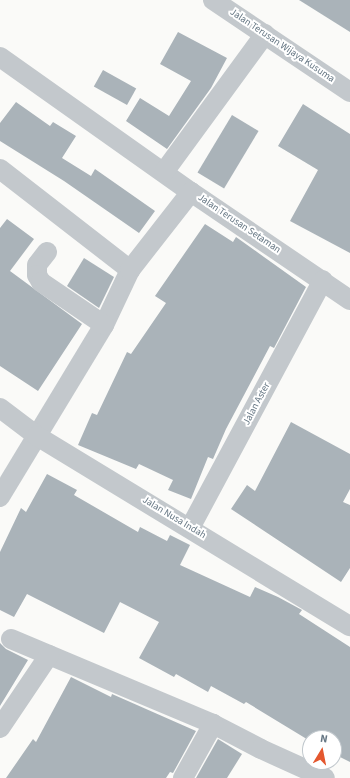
<!DOCTYPE html>
<html>
<head>
<meta charset="utf-8">
<style>
	body { margin:0 }
	#map { position:relative; width:350px; height:778px; overflow:hidden; background:#fafaf8; font-family:"Source Sans 3",sans-serif }
	div>[style] { position:absolute }
	[style*='--x'] { left:calc(var(--x)*1px); top:calc(var(--y)*1px); width:calc(var(--w)*1px); rotate:calc(var(--a)*1deg) }
	.building>* { inset:0; background:#aab3b9; transform-origin:0 0 }
	.street>* { height:20px; margin:-10px; padding:0 10px; transform-origin:10px; border-radius:10px; background:#c3c8cc }
	span { translate:-50% -50%; white-space:nowrap; text-align:center; line-height:1.15; -webkit-text-stroke:4px #fff; paint-order:stroke }
	.street-label { font-size:10px; color:#657683 }
	.north { position:absolute; left:302px; top:730px; width:40px; height:40px; box-sizing:border-box; background:#fff; border:1px solid #c1c8cd; border-radius:50%; rotate:10deg; font-size:11px; font-weight:700; line-height:16px; text-align:center; color:#657683 }
	.north::after { content:''; display:block; margin:auto; width:14px; height:18px; background:#e4572e; clip-path:polygon(50% 0,100% 100%,50% 72%,0 100%) }
</style>
</head>
<body>
<div id="map">
	<div class="building">
		<i style="clip-path:polygon(299px 0,350px 0,350px 32px)"></i>
		<i style="clip-path:polygon(178px 32px,227px 58px,211px 88px,167px 149px,126px 121px,140px 98px,169px 116px,191px 81px,160px 64px)"></i>
		<i style="left:103px;top:70px;width:38px;height:19px;rotate:29deg"></i>
		<i style="clip-path:polygon(16px 102px,50px 126px,53px 122px,76px 136px,62px 158px,91px 176px,95px 169px,155px 211px,139px 233px,64px 181px,0 141px,0 123px)"></i>
		<i style="clip-path:polygon(303px 104px,350px 134px,350px 253px,290px 221px,318px 170px,278px 146px)"></i>
		<i style="left:232px;top:115px;width:31px;height:67px;rotate:31deg"></i>
		<i style="clip-path:polygon(7px 219px,34px 239px,10px 271px,82px 324px,38px 391px,0 366px,0 228px)"></i>
		<i style="clip-path:polygon(205px 224px,233px 242px,236px 237px,306px 287px,274px 348px,270px 346px,226px 429px,213px 459px,208px 457px,191px 499px,168px 490px,173px 480px,139px 464px,136px 469px,78px 445px,92px 413px,97px 415px,127px 352px,131px 354px,166px 303px,155px 296px)"></i>
		<i style="clip-path:polygon(84px 258px,114px 277px,99px 308px,67px 286px)"></i>
		<i style="clip-path:polygon(291px 422px,350px 454px,350px 489px,343px 502px,350px 505px,350px 568px,341px 582px,231px 509px,247px 485px,255px 491px)"></i>
		<i style="clip-path:polygon(47px 474px,77px 490px,74px 495px,138px 532px,140px 527px,167px 541px,170px 535px,190px 545px,180px 565px,250px 597px,255px 587px,278px 597px,302px 610px,299px 614px,350px 647px,350px 762px,334px 754px,334px 738px,310px 738px,310px 741px,246px 702px,244px 704px,211px 686px,208px 692px,176px 674px,174px 677px,139px 658px,159px 622px,120px 602px,104px 633px,27px 594px,14px 617px,0 610px,0 552px,21px 508px,26px 512px)"></i>
		<i style="clip-path:polygon(0 643px,6px 649px,28px 660px,0 706px)"></i>
		<i style="clip-path:polygon(71px 677px,111px 697px,112px 694px,196px 731px,173px 773px,170px 772px,166px 778px,6px 778px,33px 739px,36px 742px)"></i>
		<i style="clip-path:polygon(218px 739px,242px 754px,227px 778px,196px 778px)"></i>
	</div>
	<div class="street">
		<i style="--x:213;--y:0;--w:165;--a:33.9"></i>
		<i style="--x:0;--y:57;--w:234;--a:35.3"></i>
		<i style="--x:191;--y:192;--w:192;--a:34.2"></i>
		<i style="--x:0;--y:169;--w:165;--a:37.8"></i>
		<i style="--x:130;--y:270;--w:61;--a:115.3"></i>
		<i style="--x:104;--y:325;--w:201;--a:121.2"></i>
		<i style="--x:164;--y:172;--w:171;--a:-53.8"></i>
		<i style="--x:47;--y:252;--w:16;--a:128"></i>
		<i style="--x:37;--y:265;--w:10;--a:90"></i>
		<i style="--x:37;--y:275;--w:8;--a:60"></i>
		<i style="--x:41;--y:282;--w:76;--a:34.3"></i>
		<i style="--x:130;--y:270;--w:99;--a:-52"></i>
		<i style="--x:0;--y:408;--w:46;--a:37.1"></i>
		<i style="--x:37;--y:436;--w:366;--a:31.3"></i>
		<i style="--x:190;--y:528;--w:281;--a:-61.8"></i>
		<i style="--x:11;--y:639;--w:219;--a:22.8"></i>
		<i style="--x:213;--y:724;--w:54;--a:27.5"></i>
		<i style="--x:261;--y:749;--w:70;--a:24.4"></i>
		<i style="--x:0;--y:728;--w:88;--a:-56.1"></i>
		<i style="--x:183;--y:778;--w:62;--a:-60.9"></i>
	</div>
	<div class="street-label">
		<span style="left:282px;top:46px;rotate:34deg">Jalan Terusan Wijaya Kusuma</span>
		<span style="left:239px;top:224px;rotate:34deg">Jalan Terusan Setaman</span>
		<span style="left:257px;top:404px;rotate:-62deg">Jalan Aster</span>
		<span style="left:174px;top:518px;rotate:31deg">Jalan Nusa Indah</span>
	</div>
	<div class="north">N</div>
</div>
</body>
</html>
